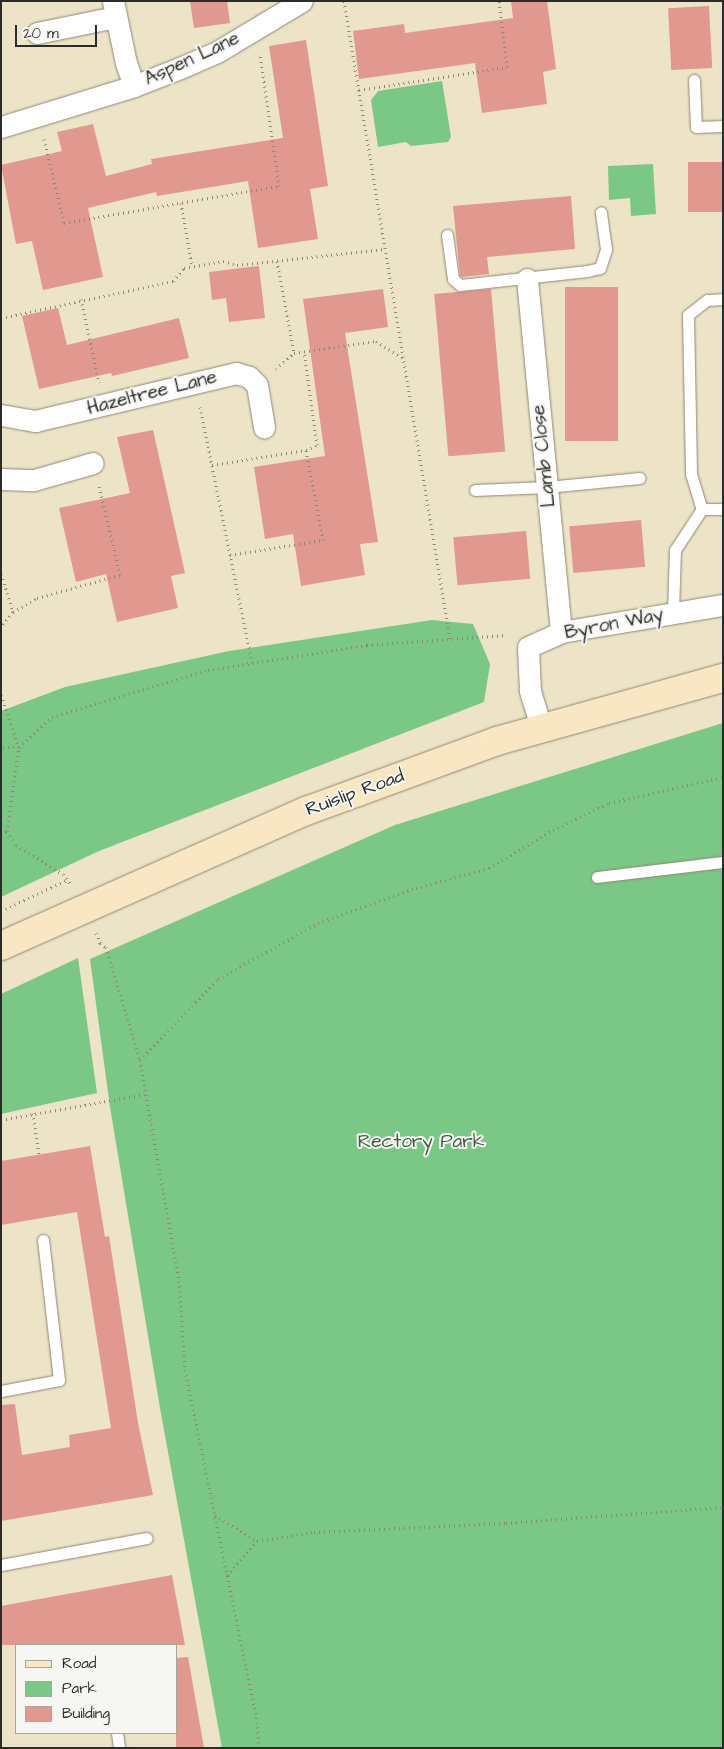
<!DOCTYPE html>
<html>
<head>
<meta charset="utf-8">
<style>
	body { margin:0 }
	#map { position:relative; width:724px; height:1749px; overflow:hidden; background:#ede3c6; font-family:"Architects Daughter",sans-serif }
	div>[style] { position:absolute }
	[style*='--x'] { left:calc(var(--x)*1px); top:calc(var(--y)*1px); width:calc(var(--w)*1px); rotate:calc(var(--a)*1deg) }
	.green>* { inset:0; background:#7bc785 }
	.building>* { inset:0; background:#e0988f; transform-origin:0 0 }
	.path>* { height:3px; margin-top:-1.5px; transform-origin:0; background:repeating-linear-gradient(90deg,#8c8778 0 1px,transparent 0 5px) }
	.roads { filter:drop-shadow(0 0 1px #8c8778) drop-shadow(0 0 1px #8c8778) }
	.lane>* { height:11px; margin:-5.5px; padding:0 5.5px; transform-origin:5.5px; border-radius:5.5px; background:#fff }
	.street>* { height:21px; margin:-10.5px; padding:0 10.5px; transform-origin:10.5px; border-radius:10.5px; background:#fff }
	.secondary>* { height:28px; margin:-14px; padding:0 14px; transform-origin:14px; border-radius:14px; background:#f9e7c3 }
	span { translate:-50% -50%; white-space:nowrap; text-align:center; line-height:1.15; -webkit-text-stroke:4px #f6f6f2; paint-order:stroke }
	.street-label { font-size:19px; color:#2b2b2b }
	.park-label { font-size:19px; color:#435a46 }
	.frame { position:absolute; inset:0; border:2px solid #2b2b2b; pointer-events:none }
	.legend { position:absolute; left:15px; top:1644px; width:162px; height:90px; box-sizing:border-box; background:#f6f6f2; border:1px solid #a5a5a2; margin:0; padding:6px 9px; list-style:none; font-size:15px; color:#2b2b2b }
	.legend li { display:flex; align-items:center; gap:10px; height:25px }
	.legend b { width:25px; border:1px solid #a5a5a2 }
	.scale { position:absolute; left:15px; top:25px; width:82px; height:22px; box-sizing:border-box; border:2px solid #2b2b2b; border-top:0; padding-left:6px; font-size:15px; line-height:18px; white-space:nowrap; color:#2b2b2b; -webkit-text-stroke:4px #f6f6f2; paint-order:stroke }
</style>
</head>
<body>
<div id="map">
	<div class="green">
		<i style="clip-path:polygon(442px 81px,451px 137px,448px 142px,411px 146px,406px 142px,378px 147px,371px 100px,378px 91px)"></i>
		<i style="clip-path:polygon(653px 164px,656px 214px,631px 216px,630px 198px,609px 200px,608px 166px)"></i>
		<i style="clip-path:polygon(432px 620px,473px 624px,490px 664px,484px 702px,99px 851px,1px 897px,1px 711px,65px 687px,229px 651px)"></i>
		<i style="clip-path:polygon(723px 723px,723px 1748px,222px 1748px,160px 1408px,110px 1107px,90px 959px,395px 825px)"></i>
		<i style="clip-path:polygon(78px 958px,97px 1093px,1px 1114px,1px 994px)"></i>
	</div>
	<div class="building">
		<i style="clip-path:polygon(190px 1px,227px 1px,230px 23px,194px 28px)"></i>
		<i style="clip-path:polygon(511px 1px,547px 1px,556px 69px,543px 72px,547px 104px,482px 113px,475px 63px,359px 79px,353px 31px,404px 24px,405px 33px,513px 18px)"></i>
		<i style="left:709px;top:6px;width:62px;height:41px;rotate:87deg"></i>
		<i style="clip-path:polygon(306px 40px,328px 186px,310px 189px,318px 239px,258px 248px,248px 181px,157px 196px,156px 192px,88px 208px,103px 277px,43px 290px,32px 241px,16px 244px,1px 165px,62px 151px,57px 132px,93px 124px,106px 176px,152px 164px,151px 159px,283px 138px,269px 46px)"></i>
		<i style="left:723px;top:162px;width:50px;height:35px;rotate:90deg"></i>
		<i style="clip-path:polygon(571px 196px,575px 249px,487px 257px,489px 274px,462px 277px,460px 275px,453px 206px)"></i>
		<i style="clip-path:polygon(259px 266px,265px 318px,229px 322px,226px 298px,212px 300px,209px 272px)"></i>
		<i style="left:618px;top:287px;width:154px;height:53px;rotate:90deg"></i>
		<i style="clip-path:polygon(383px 289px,388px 327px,345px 333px,378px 542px,360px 544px,365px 575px,301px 586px,293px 534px,265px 539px,254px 467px,325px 456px,303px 299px)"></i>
		<i style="left:491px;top:289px;width:163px;height:57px;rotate:85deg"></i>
		<i style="clip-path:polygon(58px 308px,67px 345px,179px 318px,189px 358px,112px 376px,111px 373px,39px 389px,22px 316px)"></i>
		<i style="clip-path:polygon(153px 430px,185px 573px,171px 576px,178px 608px,117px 622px,106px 574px,76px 582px,59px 508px,130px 493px,117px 437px)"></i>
		<i style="left:641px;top:520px;width:47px;height:72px;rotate:85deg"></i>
		<i style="left:526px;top:531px;width:48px;height:73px;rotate:85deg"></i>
		<i style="clip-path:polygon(90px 1146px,105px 1237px,109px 1236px,138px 1423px,153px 1495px,1px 1521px,1px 1405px,15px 1404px,22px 1455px,70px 1447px,69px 1435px,111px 1428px,77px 1212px,1px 1225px,1px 1161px)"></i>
		<i style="clip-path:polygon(172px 1575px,185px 1645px,1px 1645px,1px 1606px)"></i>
		<i style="clip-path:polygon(188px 1657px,204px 1748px,176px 1748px,176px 1658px)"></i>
	</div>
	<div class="path">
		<i style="--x:344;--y:1;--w:647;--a:80.57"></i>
		<i style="--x:359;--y:90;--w:150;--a:-8.8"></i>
		<i style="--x:507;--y:67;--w:66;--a:-96.9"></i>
		<i style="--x:44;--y:139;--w:86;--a:76.6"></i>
		<i style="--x:64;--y:223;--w:218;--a:-9.8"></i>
		<i style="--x:279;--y:186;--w:133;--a:-98.2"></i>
		<i style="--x:181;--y:203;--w:64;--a:80.1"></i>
		<i style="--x:277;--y:261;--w:94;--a:79.5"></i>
		<i style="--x:294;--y:353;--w:83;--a:-8.3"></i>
		<i style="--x:376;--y:341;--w:33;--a:33"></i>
		<i style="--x:81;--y:299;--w:85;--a:77.8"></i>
		<i style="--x:1;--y:318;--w:176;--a:-12.1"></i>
		<i style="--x:173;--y:281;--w:17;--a:-50"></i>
		<i style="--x:184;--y:268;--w:40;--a:-10"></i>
		<i style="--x:223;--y:261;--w:15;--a:16"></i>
		<i style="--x:237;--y:265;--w:149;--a:-6.2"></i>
		<i style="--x:276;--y:369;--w:24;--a:-42"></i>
		<i style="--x:200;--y:407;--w:261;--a:78.5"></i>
		<i style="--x:212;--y:465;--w:95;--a:-9.1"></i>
		<i style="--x:230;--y:555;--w:94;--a:-9.2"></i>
		<i style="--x:323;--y:540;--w:92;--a:-100.7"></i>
		<i style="--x:306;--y:450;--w:12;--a:-24"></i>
		<i style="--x:317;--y:445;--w:95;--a:-97.9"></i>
		<i style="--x:1;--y:574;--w:40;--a:72"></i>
		<i style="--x:13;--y:612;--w:19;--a:129"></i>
		<i style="--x:13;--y:612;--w:28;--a:-30"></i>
		<i style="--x:37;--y:598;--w:86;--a:-15.5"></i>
		<i style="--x:120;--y:575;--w:91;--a:-103.3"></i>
		<i style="--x:1;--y:695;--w:55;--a:70.9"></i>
		<i style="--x:19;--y:747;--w:18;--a:180"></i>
		<i style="--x:7;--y:831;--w:17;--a:57"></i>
		<i style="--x:16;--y:845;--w:55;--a:31.7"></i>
		<i style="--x:63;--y:874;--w:14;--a:54"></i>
		<i style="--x:1;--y:835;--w:7;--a:-34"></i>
		<i style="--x:7;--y:831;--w:85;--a:-81.9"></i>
		<i style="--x:19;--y:747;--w:45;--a:-42.3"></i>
		<i style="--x:52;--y:717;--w:163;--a:-16.8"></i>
		<i style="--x:208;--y:670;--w:161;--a:-8.9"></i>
		<i style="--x:367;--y:645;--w:139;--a:-4.1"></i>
		<i style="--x:1;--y:911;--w:73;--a:-25.2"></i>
		<i style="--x:96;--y:933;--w:11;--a:68"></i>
		<i style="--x:100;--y:943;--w:7;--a:34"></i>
		<i style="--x:106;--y:947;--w:118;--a:73.3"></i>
		<i style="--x:140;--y:1060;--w:224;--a:80"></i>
		<i style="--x:179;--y:1281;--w:89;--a:86.1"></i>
		<i style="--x:185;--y:1370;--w:359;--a:78.4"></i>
		<i style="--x:257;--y:1722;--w:26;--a:86"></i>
		<i style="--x:140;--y:1060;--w:112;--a:-46.1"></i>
		<i style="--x:218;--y:979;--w:115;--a:-29.2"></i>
		<i style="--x:318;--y:923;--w:104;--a:-19.7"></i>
		<i style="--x:416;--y:888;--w:76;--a:-15.3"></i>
		<i style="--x:489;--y:868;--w:74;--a:-30.7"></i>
		<i style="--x:553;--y:830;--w:62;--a:-25.7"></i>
		<i style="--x:609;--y:803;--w:117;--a:-12.8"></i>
		<i style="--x:33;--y:1113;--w:41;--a:81.7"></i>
		<i style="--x:1;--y:1120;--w:147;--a:-10.2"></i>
		<i style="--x:215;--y:1515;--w:49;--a:31.8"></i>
		<i style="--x:227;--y:1575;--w:45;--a:-48.6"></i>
		<i style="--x:257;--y:1541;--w:58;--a:-9"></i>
		<i style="--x:314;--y:1532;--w:192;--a:-2.7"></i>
		<i style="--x:506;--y:1523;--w:218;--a:-4.2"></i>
	</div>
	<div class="roads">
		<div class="lane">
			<i style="--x:694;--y:80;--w:47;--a:87.6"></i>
			<i style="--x:696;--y:127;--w:27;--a:-2"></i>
			<i style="--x:447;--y:235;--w:44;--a:82.2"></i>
			<i style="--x:453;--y:279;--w:9;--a:41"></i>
			<i style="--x:460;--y:285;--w:128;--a:-6.3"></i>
			<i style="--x:587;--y:271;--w:13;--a:-13"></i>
			<i style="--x:600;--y:268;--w:20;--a:-72"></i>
			<i style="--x:606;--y:249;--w:37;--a:-98"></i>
			<i style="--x:723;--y:299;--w:16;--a:176"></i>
			<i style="--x:707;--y:300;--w:24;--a:142"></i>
			<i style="--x:688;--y:315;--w:159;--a:88.9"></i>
			<i style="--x:691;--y:474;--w:37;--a:73"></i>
			<i style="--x:702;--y:509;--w:21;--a:0"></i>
			<i style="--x:475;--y:490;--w:72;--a:-2.4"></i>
			<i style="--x:547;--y:487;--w:93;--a:-5.5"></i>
			<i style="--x:673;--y:613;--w:63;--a:-88.2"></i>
			<i style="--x:675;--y:550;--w:49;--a:-56.6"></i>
			<i style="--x:597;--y:877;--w:127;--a:-6.8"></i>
			<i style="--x:1;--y:1391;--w:59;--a:-10.7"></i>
			<i style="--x:59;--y:1380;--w:141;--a:-96.5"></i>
			<i style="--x:1;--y:1565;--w:148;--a:-10.5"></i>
			<i style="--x:117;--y:1733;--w:15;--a:82"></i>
		</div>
		<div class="street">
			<i style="--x:113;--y:1;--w:63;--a:78.2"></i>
			<i style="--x:126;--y:63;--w:24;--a:71"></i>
			<i style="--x:37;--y:33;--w:80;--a:-11.6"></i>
			<i style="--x:1;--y:127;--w:139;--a:-17.1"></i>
			<i style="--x:134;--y:86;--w:49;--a:-21.4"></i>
			<i style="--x:180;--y:68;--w:40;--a:-23.4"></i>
			<i style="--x:217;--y:52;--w:99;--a:-31"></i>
			<i style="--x:527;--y:279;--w:355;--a:84.5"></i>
			<i style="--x:1;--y:415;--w:35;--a:10"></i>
			<i style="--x:35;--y:421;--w:207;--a:-13.4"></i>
			<i style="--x:236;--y:373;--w:14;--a:17"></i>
			<i style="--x:249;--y:377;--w:11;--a:45"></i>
			<i style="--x:257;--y:385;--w:43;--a:80.5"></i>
			<i style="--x:1;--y:479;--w:33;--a:2"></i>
			<i style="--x:34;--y:480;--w:61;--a:-16.1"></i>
			<i style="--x:541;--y:727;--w:39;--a:-107"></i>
			<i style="--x:530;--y:690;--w:43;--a:-92.7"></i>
			<i style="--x:528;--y:647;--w:36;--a:-24"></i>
			<i style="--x:561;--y:632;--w:164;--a:-9.5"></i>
		</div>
		<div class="secondary">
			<i style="--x:1;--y:946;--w:334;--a:-23.9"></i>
			<i style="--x:306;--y:811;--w:203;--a:-20.1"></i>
			<i style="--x:497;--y:741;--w:235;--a:-15.6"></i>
		</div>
	</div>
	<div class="street-label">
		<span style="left:192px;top:59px;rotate:-25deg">Aspen Lane</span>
		<span style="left:152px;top:393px;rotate:-14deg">Hazeltree Lane</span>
		<span style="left:544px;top:456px;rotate:-96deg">Lamb Close</span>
		<span style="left:614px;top:624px;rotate:-11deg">Byron Way</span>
		<span style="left:355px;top:793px;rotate:-20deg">Ruislip Road</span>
	</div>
	<div class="park-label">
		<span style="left:421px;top:1142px">Rectory Park</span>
	</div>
	<div class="frame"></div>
	<ul class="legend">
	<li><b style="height:6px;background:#f9e7c3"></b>Road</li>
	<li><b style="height:14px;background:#7bc785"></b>Park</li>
	<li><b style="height:14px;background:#e0988f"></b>Building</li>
	</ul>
	<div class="scale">20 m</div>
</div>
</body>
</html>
